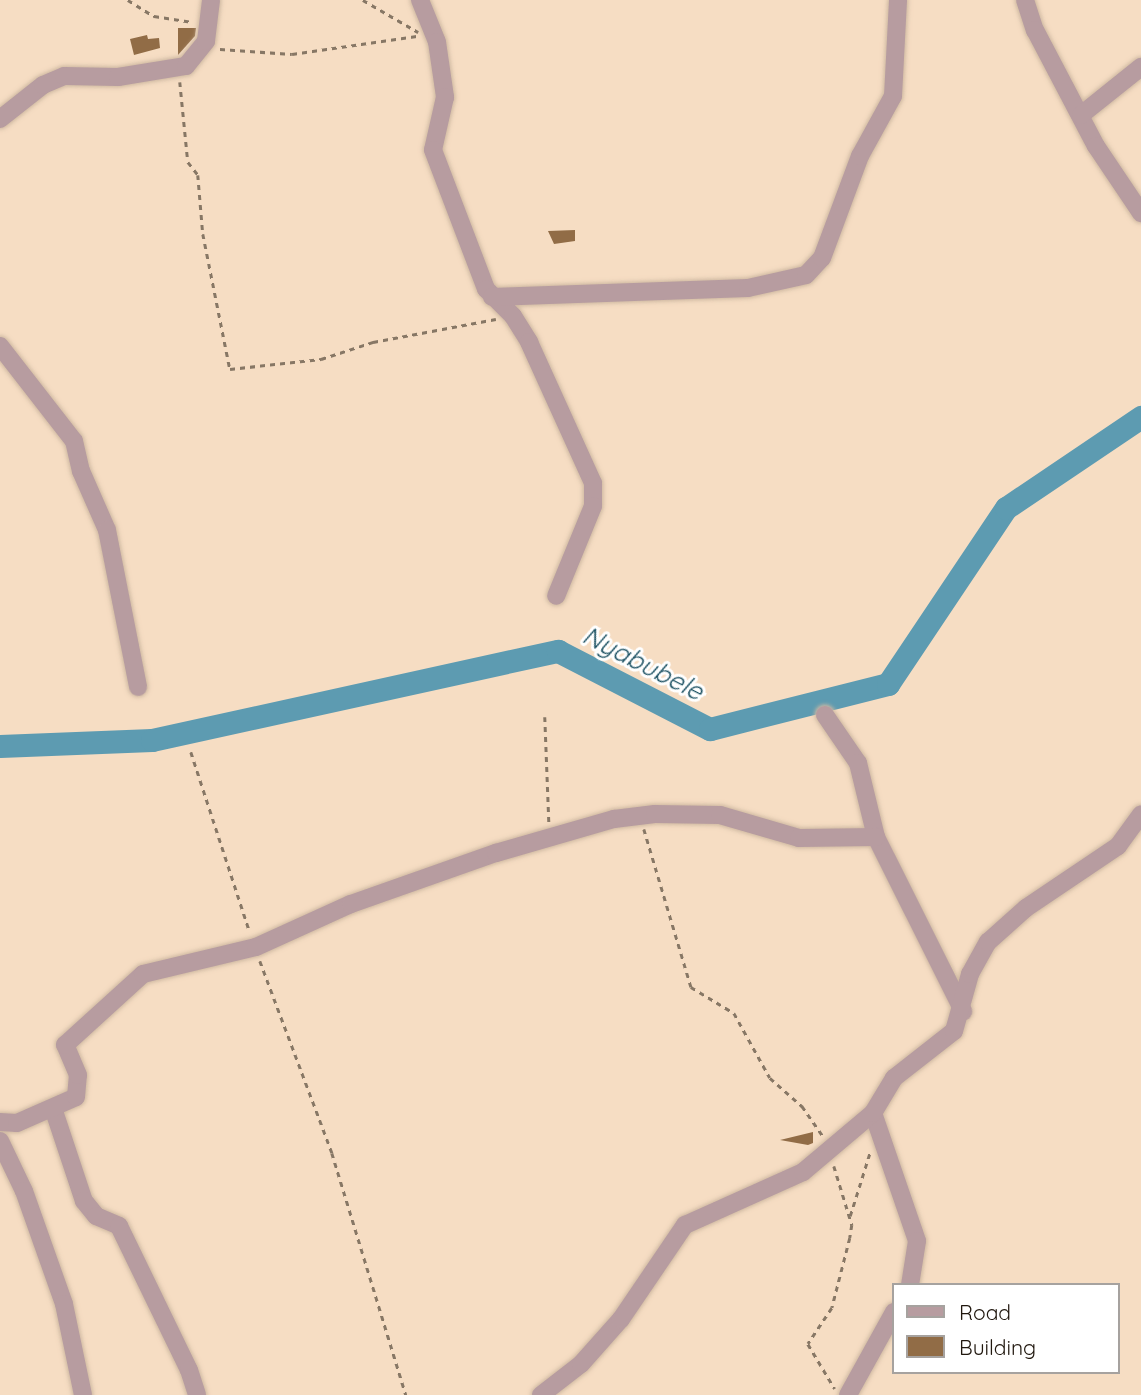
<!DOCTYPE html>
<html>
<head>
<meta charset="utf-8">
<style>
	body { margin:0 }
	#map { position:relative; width:1141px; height:1395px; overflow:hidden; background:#f6ddc3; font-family:Quicksand,sans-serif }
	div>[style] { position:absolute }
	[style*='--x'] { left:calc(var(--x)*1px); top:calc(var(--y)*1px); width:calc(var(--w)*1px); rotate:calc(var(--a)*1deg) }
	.river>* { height:23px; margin:-11.5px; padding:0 11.5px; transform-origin:11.5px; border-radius:11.5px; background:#5d9bb1 }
	.building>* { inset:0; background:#916c46 }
	.path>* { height:2.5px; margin-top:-1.25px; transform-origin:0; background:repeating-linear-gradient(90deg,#877765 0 5px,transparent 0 10px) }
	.roads { filter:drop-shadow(0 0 2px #cfb9a2) drop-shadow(0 0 2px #cfb9a2) }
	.minor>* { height:18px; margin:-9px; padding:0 9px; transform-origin:9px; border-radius:9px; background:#b79ca0 }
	span { translate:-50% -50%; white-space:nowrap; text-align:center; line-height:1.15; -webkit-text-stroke:6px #fff; paint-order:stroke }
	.water-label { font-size:26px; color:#205465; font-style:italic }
	.legend { position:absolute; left:892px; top:1283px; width:228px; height:91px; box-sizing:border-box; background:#fff; border:2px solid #a6a29f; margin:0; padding:9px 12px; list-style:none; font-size:21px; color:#20170e }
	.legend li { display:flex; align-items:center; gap:14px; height:35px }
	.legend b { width:35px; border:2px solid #a6a29f }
</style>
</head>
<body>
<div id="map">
	<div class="river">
		<i style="--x:0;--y:746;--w:152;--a:-2.3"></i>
		<i style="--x:152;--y:740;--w:416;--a:-12.4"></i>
		<i style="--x:558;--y:651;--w:171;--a:27.2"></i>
		<i style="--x:710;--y:729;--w:184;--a:-14.2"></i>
		<i style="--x:888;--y:684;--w:212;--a:-56.2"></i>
		<i style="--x:1006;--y:508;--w:163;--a:-34"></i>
	</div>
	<div class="building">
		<i style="clip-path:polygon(178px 28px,196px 28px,195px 36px,178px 55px)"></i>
		<i style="clip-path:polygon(147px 35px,148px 39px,159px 38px,160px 48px,134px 55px,130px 39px)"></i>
		<i style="clip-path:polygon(575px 230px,575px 241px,554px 244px,548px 231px)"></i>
		<i style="clip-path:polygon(813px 1132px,813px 1143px,808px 1145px,780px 1140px)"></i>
	</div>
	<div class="path">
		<i style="--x:128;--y:0;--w:31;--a:32"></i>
		<i style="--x:154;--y:16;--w:39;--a:9"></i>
		<i style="--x:363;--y:0;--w:64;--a:30.2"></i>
		<i style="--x:220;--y:49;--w:72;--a:4"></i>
		<i style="--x:292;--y:54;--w:126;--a:-8.2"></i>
		<i style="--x:180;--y:82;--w:80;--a:84.3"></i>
		<i style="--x:188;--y:162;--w:16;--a:52"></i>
		<i style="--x:198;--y:175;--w:59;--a:85.2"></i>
		<i style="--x:203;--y:234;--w:138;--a:78.7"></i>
		<i style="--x:230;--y:369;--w:92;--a:-6.3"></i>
		<i style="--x:321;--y:359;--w:55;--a:-18.1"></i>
		<i style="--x:373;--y:342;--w:125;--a:-10.6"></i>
		<i style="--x:545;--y:717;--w:105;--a:87.8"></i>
		<i style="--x:191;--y:752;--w:189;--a:71.9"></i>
		<i style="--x:644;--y:829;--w:165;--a:73.4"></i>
		<i style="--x:691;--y:987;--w:50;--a:31.2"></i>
		<i style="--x:734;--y:1013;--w:74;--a:61"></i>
		<i style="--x:770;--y:1078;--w:43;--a:41.2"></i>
		<i style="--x:802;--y:1106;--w:38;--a:55"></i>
		<i style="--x:260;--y:961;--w:205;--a:69.4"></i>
		<i style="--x:332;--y:1153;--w:253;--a:73"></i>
		<i style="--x:834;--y:1166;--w:62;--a:73"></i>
		<i style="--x:852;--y:1225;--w:13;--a:99"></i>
		<i style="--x:850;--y:1238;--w:72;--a:104.4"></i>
		<i style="--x:832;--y:1308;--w:43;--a:123.7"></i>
		<i style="--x:808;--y:1344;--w:52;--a:59"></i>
		<i style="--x:850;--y:1216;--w:67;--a:-72.6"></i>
	</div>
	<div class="roads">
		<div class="minor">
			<i style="--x:420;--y:0;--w:45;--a:68"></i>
			<i style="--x:437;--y:42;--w:56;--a:81.7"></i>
			<i style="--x:445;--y:97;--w:54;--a:102.8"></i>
			<i style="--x:433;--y:150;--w:149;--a:69.1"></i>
			<i style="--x:486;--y:289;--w:38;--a:45"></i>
			<i style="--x:513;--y:316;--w:31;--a:58"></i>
			<i style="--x:529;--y:342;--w:155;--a:65.6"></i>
			<i style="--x:593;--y:483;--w:23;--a:90"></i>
			<i style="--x:593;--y:506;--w:97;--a:112.3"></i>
			<i style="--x:1025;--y:0;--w:32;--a:72"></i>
			<i style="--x:1035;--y:30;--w:131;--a:62.3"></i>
			<i style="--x:1096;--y:146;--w:81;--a:56.1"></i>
			<i style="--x:1081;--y:115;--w:77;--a:-38.7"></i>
			<i style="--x:0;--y:119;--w:55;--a:-38.3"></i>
			<i style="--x:43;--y:85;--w:23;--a:-23"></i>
			<i style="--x:64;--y:76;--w:54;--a:1.1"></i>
			<i style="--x:118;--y:77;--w:69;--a:-9.2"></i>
			<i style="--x:186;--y:66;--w:32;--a:-51"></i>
			<i style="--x:206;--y:41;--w:41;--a:-83"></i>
			<i style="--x:492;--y:297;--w:256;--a:-2"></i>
			<i style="--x:748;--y:288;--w:59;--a:-12.6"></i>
			<i style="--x:806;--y:275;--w:23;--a:-47"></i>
			<i style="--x:822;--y:258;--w:109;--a:-69.6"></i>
			<i style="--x:860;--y:156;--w:68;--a:-61.2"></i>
			<i style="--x:893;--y:96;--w:96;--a:-87"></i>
			<i style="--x:0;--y:346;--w:120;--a:52.1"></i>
			<i style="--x:74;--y:441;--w:31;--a:77"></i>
			<i style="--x:81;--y:471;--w:64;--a:66.2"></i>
			<i style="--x:107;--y:530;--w:160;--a:78.8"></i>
			<i style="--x:825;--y:715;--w:58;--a:55.5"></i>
			<i style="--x:858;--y:763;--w:76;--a:76.3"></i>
			<i style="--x:876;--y:837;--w:195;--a:63.4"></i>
			<i style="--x:53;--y:1108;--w:98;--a:71.6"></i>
			<i style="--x:84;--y:1201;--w:19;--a:51"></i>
			<i style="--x:96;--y:1216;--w:25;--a:23"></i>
			<i style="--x:119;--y:1226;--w:160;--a:64.1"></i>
			<i style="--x:189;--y:1370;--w:26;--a:72"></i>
			<i style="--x:873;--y:1113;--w:135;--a:71"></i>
			<i style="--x:917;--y:1241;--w:45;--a:99"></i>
			<i style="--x:0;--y:1122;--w:17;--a:3"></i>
			<i style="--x:17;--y:1123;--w:64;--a:-23.8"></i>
			<i style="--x:76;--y:1097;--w:22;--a:-85"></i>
			<i style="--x:78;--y:1075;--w:33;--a:-113"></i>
			<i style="--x:65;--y:1045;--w:105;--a:-42.3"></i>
			<i style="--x:143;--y:974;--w:116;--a:-13.4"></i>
			<i style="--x:256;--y:947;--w:104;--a:-24.4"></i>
			<i style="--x:351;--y:904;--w:154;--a:-19.4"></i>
			<i style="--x:496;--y:853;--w:123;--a:-16.1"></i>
			<i style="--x:614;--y:819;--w:41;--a:-7"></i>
			<i style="--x:655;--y:814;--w:65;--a:0.9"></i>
			<i style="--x:720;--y:815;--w:82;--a:16.2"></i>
			<i style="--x:799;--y:838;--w:77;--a:-0.7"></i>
			<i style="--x:0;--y:1141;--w:55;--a:64.4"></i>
			<i style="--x:24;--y:1191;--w:120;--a:70.5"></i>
			<i style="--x:64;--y:1304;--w:93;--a:78.2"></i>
			<i style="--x:541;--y:1395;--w:51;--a:-37.8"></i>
			<i style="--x:581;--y:1364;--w:60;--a:-48.4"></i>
			<i style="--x:621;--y:1319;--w:114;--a:-55.8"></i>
			<i style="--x:685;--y:1225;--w:129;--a:-24.2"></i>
			<i style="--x:803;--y:1172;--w:92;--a:-40.1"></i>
			<i style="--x:873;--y:1113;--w:41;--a:-59"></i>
			<i style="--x:894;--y:1078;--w:76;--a:-38.1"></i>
			<i style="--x:954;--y:1031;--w:59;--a:-74.3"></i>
			<i style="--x:970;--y:974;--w:37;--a:-61"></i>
			<i style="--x:988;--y:942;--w:51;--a:-41.8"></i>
			<i style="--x:1026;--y:908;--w:111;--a:-34"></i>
			<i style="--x:1118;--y:846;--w:39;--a:-54"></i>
			<i style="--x:848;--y:1395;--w:95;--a:-61"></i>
		</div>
	</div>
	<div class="water-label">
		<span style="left:643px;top:663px;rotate:27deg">Nyabubele</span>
	</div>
	<ul class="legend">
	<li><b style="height:9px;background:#b79ca0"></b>Road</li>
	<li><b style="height:19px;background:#916c46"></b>Building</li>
	</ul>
</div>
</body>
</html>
